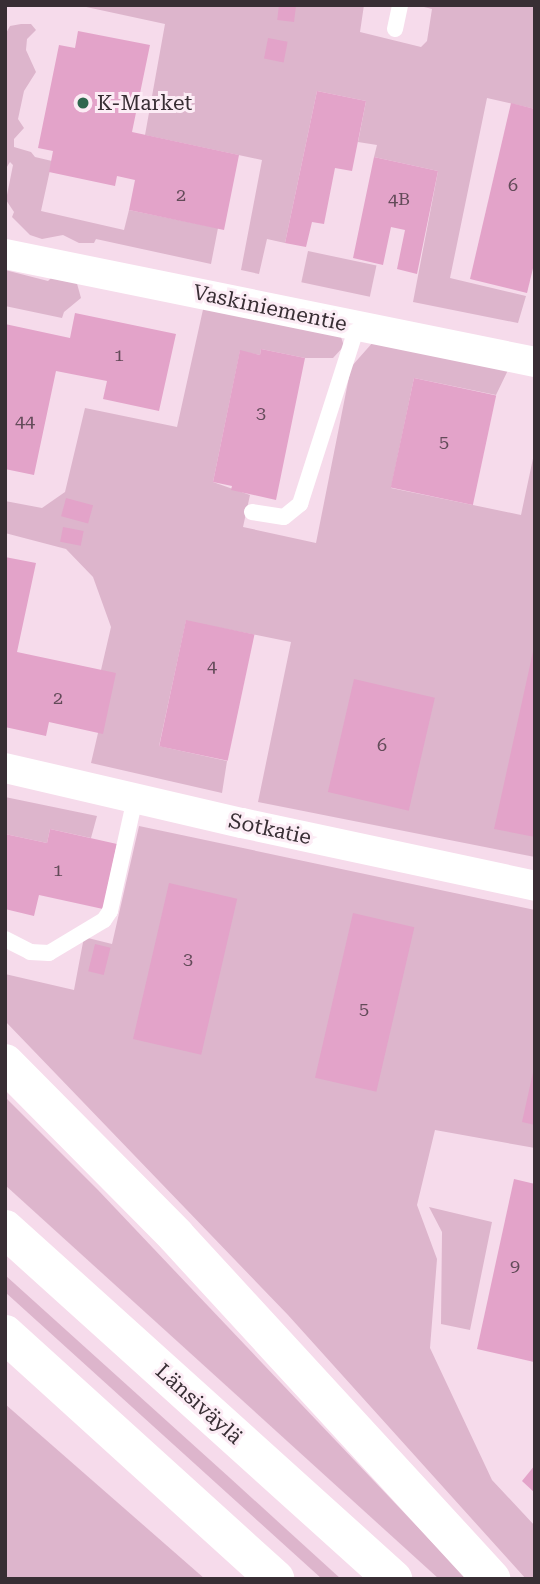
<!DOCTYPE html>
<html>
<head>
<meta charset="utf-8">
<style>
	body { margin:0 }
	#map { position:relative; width:540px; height:1584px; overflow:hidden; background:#f6dbeb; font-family:"Roboto Serif",serif }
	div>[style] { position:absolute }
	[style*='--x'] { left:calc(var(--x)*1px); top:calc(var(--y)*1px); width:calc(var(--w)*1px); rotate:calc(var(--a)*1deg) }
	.green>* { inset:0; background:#ddb5cc; transform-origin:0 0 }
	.building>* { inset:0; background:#e3a3c9; transform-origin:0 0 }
	.lane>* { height:16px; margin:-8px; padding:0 8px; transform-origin:8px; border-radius:8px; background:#fff }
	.street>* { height:30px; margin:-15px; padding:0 15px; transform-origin:15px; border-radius:15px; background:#fff }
	.highway>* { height:38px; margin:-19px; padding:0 19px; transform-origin:19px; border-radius:19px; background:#fff }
	.dots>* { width:19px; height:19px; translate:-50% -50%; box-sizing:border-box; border:4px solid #fcecf5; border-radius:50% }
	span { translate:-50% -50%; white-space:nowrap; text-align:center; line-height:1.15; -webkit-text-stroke:6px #fcecf5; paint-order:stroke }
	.number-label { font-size:18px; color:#634b59 }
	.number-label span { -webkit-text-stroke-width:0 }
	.poi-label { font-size:21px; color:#382e34 }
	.left { translate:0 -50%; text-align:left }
	.street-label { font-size:21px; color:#382e34 }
	.frame { position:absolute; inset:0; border:7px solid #382e34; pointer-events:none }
</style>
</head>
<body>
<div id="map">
	<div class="green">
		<i style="clip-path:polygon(77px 5px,364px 5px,360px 32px,421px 47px,427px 41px,432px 9px,416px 5px,535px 5px,535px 109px,487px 98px,450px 278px,526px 296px,518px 323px,413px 302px,438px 171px,374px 157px,377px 145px,358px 142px,366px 101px,317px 91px,285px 243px,267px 239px,259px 274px,241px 270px,262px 160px,145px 135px,165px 24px)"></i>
		<i style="clip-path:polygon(21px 24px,31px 24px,36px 30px,27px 39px,26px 50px,36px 72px,24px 91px,18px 119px,24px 128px,14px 139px,14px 147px,31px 152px,35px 157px,52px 161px,41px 211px,124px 230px,129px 210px,218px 228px,211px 264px,96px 239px,94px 243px,79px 243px,63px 235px,42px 239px,30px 235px,12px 217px,14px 212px,6px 200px,13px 165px,10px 162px,5px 170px,5px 35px,10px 26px)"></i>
		<i style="left:308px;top:251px;width:70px;height:32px;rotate:12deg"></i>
		<i style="clip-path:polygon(5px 270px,48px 281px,53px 276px,76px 280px,81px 298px,64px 312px,62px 318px,5px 306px)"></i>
		<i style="clip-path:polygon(204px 305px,341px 337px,344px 346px,333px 358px,305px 358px,261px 349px,260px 355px,240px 351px,213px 482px,250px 495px,243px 527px,316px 543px,351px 367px,374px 341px,509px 368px,496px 395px,414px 378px,391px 488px,521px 515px,535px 449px,535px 857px,258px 802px,291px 642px,186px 621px,159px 746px,227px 761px,222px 793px,91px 763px,98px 733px,101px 670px,111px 627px,93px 577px,66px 549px,5px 533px,5px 501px,42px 508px,65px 492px,85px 408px,177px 427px)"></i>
		<i style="clip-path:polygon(5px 797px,97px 816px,91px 838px,50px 829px,47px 843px,5px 834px)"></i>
		<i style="clip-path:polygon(139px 826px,535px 910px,535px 1148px,435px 1130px,417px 1205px,437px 1259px,430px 1348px,492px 1480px,535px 1526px,535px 1579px,526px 1579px,288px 1315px,5px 1021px,5px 974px,74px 990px,84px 937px,112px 944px)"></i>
		<i style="clip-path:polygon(5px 1097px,98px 1190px,467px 1579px,439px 1579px,5px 1185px)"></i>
		<i style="clip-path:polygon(429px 1207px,492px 1222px,470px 1330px,441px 1324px,442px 1232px)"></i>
		<i style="clip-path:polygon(5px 1275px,230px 1478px,341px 1579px,322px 1579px,5px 1292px)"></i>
		<i style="clip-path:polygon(5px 1404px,205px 1579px,5px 1579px)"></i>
	</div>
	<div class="building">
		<i style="left:279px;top:5px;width:17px;height:15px;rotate:7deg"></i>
		<i style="clip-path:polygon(78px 31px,150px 45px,132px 132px,239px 155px,224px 230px,129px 210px,135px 180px,117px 176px,115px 186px,49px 172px,53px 151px,38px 148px,59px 45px,75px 48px)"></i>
		<i style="left:268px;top:38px;width:20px;height:21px;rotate:11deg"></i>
		<i style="clip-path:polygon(317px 91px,366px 101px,352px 171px,335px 168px,324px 224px,312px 222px,306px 247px,285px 243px)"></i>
		<i style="clip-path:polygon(511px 103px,535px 109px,535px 260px,527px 293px,470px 279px)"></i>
		<i style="clip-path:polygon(374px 157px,438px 171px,417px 274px,397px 269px,405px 230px,391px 227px,383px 265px,353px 258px)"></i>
		<i style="clip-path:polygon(75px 313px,176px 334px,159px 411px,103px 399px,107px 381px,56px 371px,34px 475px,5px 469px,5px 324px,70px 338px)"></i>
		<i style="clip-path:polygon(261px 349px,305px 358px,276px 500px,231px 490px,232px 486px,213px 482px,240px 350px,260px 355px)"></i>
		<i style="left:414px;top:378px;width:84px;height:112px;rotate:12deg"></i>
		<i style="left:66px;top:498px;width:28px;height:19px;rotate:15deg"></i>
		<i style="left:63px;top:527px;width:21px;height:15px;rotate:11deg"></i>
		<i style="clip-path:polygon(5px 557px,36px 563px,17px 652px,116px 673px,103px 734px,49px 722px,46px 736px,5px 727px)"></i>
		<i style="left:186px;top:620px;width:70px;height:129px;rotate:12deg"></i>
		<i style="clip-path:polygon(534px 647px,535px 647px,535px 837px,494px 829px)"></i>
		<i style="left:354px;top:679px;width:83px;height:116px;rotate:13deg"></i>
		<i style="clip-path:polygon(50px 829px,117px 844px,103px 909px,39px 895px,34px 916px,5px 909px,5px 834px,47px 843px)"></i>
		<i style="left:169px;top:883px;width:70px;height:160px;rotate:13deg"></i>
		<i style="left:353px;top:913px;width:63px;height:169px;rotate:13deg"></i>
		<i style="left:95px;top:944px;width:16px;height:28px;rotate:14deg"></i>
		<i style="clip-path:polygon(534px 1068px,535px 1068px,535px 1125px,522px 1122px)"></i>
		<i style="clip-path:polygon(514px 1179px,535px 1184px,534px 1362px,477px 1349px)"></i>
		<i style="clip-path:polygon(535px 1465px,535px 1493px,522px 1481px)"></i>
	</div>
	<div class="lane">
		<i style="--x:395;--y:29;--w:25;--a:-78"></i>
		<i style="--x:252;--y:512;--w:32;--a:9"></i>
		<i style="--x:284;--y:517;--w:21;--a:-39"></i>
		<i style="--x:300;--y:504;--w:187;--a:-72.2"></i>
		<i style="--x:5;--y:939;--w:28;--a:27"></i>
		<i style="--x:30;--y:952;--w:19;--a:3"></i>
		<i style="--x:49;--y:953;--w:64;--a:-31"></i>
		<i style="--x:104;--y:920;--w:11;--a:-56"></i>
		<i style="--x:110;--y:911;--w:116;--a:-77.5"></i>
	</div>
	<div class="street">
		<i style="--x:5;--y:254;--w:541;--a:11.52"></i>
		<i style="--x:5;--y:768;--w:243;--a:13.1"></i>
		<i style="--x:242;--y:823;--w:300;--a:12.1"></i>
	</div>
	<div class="highway">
		<i style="--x:5;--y:1063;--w:243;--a:45.3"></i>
		<i style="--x:176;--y:1236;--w:466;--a:47.4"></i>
		<i style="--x:5;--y:1229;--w:523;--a:42.05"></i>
		<i style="--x:5;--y:1334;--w:365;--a:42.2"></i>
	</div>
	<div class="dots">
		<i style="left:83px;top:103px;background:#2f674e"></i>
	</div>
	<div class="number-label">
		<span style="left:513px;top:185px">6</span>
		<span style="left:181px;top:195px">2</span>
		<span style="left:399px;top:199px">4B</span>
		<span style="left:119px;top:355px">1</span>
		<span style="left:261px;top:413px">3</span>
		<span style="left:25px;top:421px">44</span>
		<span style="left:444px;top:442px">5</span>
		<span style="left:212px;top:666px">4</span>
		<span style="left:58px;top:698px">2</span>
		<span style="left:382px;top:745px">6</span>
		<span style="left:58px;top:870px">1</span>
		<span style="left:188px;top:959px">3</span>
		<span style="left:364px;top:1009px">5</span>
		<span style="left:515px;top:1266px">9</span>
	</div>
	<div class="poi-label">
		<span class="left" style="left:97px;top:103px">K-Market</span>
	</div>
	<div class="street-label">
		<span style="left:270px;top:308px;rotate:12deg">Vaskiniementie</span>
		<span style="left:270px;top:829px;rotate:12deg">Sotkatie</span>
		<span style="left:199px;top:1404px;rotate:42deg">Länsiväylä</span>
	</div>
	<div class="frame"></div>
</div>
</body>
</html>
